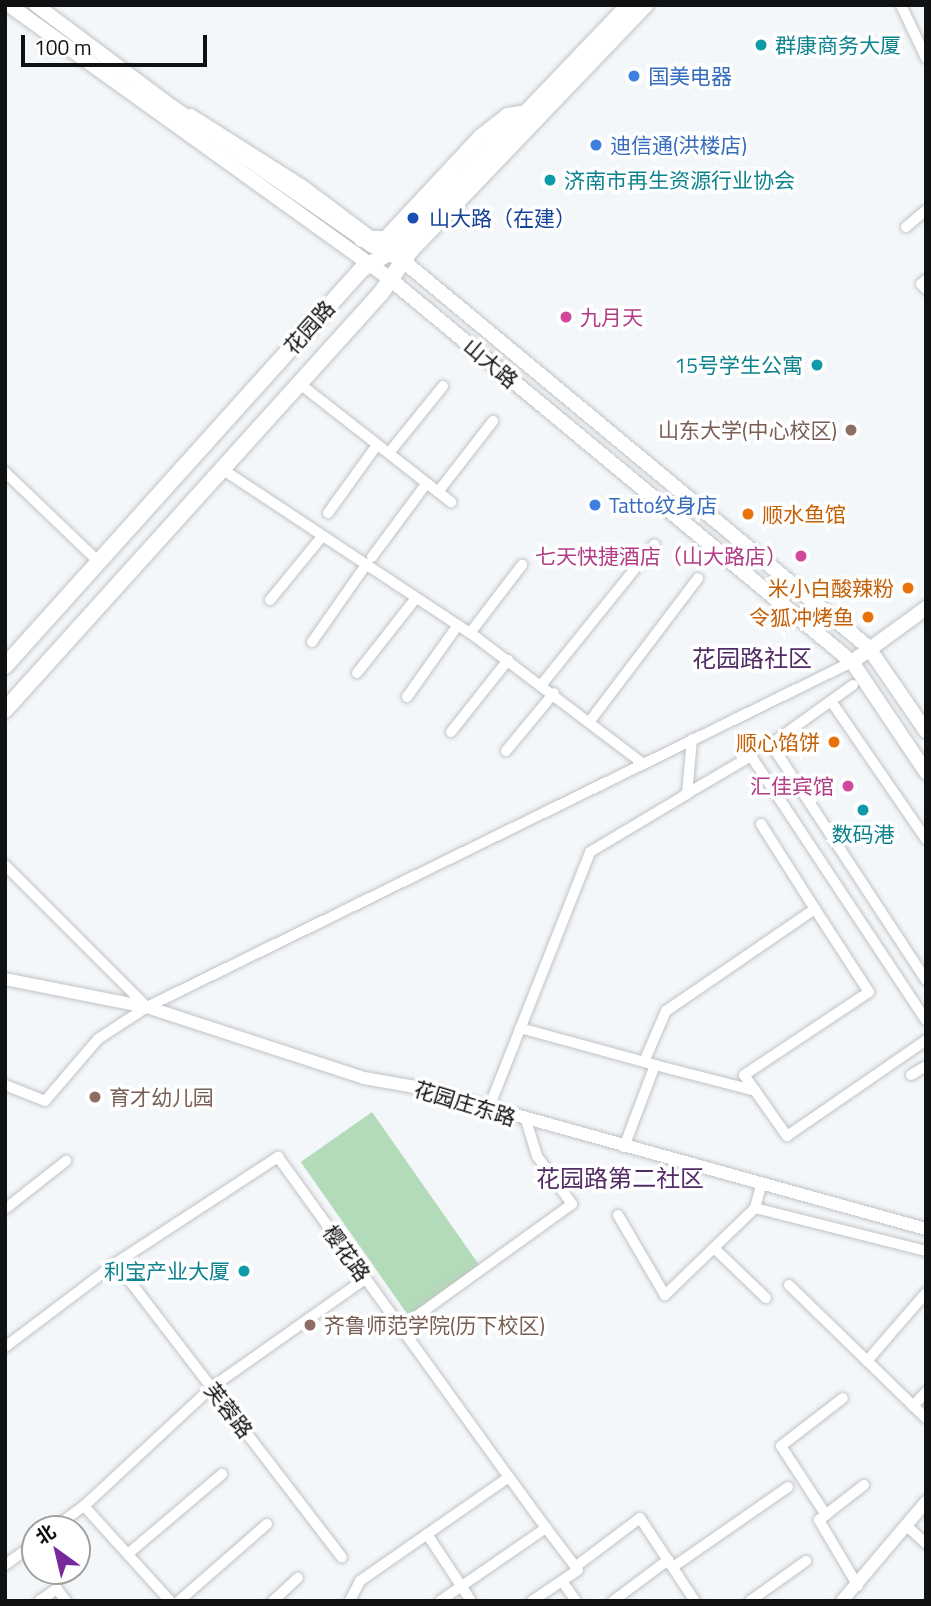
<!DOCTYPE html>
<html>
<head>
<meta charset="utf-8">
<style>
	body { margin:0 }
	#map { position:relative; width:931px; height:1606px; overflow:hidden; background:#f4f7fa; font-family:"Titillium Web","Noto Sans SC",sans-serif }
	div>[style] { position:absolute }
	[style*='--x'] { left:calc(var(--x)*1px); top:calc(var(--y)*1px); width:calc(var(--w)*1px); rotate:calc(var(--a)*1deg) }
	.green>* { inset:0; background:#b4dbb9; transform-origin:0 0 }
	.roads { filter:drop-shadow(0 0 2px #c0c3c5) drop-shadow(0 0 2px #c0c3c5) }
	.minor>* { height:10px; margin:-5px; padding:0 5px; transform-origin:5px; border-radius:5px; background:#fff }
	.tertiary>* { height:12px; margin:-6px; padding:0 6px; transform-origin:6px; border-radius:6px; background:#fff }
	.secondary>* { height:14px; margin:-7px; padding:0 7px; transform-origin:7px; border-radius:7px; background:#fff }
	.primary>* { height:16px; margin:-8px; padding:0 8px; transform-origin:8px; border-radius:8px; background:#fff }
	.dots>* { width:19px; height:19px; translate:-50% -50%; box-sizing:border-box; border:4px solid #fff; border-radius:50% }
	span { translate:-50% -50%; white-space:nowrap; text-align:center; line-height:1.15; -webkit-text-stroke:7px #fff; paint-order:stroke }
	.culture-label { font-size:21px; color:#0d838f }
	.left { translate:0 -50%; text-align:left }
	.right { translate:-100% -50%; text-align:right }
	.shop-label { font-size:21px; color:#366cbe }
	.transit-label { font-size:21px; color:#164399 }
	.hotel-label { font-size:21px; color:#b23c85 }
	.street-label { font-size:21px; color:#101112 }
	.education-label { font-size:21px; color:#785e54 }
	.food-label { font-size:21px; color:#c56008 }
	.quarter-label { font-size:24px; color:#522d65 }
	.frame { position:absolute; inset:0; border:7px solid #101112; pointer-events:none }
	.north { position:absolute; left:21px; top:1515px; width:70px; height:70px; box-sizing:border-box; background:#fff; border:2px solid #9fa0a0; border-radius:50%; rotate:326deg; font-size:19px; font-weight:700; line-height:28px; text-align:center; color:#101112 }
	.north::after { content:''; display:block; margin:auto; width:24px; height:32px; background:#77289a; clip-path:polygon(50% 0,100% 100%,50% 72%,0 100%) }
	.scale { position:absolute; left:21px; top:35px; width:186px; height:32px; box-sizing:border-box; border:4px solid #101112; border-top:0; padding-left:9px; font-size:21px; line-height:24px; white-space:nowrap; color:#101112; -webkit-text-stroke:5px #fff; paint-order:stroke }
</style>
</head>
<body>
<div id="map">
	<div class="green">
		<i style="left:372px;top:1112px;width:188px;height:87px;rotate:55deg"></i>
	</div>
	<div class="roads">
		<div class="minor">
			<i style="--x:901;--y:5;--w:59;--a:64.7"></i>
			<i style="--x:191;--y:114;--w:133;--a:32.4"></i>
			<i style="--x:303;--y:185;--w:90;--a:36.9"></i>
			<i style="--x:906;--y:227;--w:26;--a:-40"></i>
			<i style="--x:926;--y:280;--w:6;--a:141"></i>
			<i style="--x:921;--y:284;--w:7;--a:45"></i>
			<i style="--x:300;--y:384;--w:192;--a:38"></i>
			<i style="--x:389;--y:453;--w:86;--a:-51.1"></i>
			<i style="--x:222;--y:469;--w:306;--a:33.5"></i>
			<i style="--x:477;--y:638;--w:207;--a:37.1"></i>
			<i style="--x:5;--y:472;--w:130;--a:43.8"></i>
			<i style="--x:438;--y:492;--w:90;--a:-52.2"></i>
			<i style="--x:328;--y:513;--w:84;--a:-54.2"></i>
			<i style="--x:372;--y:557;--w:92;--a:-53.4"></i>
			<i style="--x:270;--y:600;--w:80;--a:-50.6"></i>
			<i style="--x:470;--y:633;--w:86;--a:-52.6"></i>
			<i style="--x:312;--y:642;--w:94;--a:-55"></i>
			<i style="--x:357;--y:673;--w:95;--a:-51.8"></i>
			<i style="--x:542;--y:684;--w:179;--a:-51.1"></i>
			<i style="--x:853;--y:685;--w:101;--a:144.3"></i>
			<i style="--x:771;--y:744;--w:282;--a:56.7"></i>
			<i style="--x:407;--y:697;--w:88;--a:-54.7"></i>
			<i style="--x:831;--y:701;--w:168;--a:55.5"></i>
			<i style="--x:590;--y:721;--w:179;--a:-52.9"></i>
			<i style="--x:451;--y:732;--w:92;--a:-51.6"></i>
			<i style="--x:506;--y:751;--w:75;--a:-50.4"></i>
			<i style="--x:683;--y:796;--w:79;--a:-30.5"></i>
			<i style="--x:751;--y:756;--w:317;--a:56.5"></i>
			<i style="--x:761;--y:824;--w:101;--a:57.6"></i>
			<i style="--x:5;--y:865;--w:201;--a:45"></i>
			<i style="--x:520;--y:1028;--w:140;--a:15.3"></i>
			<i style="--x:655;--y:1065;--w:88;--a:110.7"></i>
			<i style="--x:644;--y:1062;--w:56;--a:-66.7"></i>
			<i style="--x:666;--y:1011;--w:181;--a:-34.4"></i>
			<i style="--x:815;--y:909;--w:99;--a:57"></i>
			<i style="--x:869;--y:992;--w:150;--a:146.4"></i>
			<i style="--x:744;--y:1075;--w:75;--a:54.8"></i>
			<i style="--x:787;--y:1136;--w:169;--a:-34.6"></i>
			<i style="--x:655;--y:1065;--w:104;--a:14.4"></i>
			<i style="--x:911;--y:1075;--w:17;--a:-31"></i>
			<i style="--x:5;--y:1085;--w:43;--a:21.8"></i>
			<i style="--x:45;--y:1101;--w:82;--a:-49.5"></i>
			<i style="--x:98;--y:1039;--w:59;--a:-33.1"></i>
			<i style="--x:147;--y:1007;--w:785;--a:-26.08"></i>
			<i style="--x:488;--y:1110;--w:277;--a:-68.4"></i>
			<i style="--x:590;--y:852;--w:113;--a:-30.9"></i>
			<i style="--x:687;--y:794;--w:55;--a:-84.8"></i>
			<i style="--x:755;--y:1208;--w:176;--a:14.1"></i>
			<i style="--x:5;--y:1209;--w:78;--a:-38.2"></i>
			<i style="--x:618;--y:1215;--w:93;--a:59.6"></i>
			<i style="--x:665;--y:1295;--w:125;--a:-44"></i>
			<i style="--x:755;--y:1208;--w:24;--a:-75"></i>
			<i style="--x:714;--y:1248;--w:72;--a:43.9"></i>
			<i style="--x:116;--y:1263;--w:371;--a:52.5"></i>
			<i style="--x:789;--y:1285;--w:191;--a:44.2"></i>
			<i style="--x:400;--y:1328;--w:212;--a:-35.8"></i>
			<i style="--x:572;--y:1204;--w:59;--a:-126.1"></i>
			<i style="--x:537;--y:1156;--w:37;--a:-107"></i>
			<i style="--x:5;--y:1347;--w:139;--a:-37.1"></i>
			<i style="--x:116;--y:1263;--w:194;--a:-33.2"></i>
			<i style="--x:278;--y:1157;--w:395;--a:54.2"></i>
			<i style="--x:509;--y:1477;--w:182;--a:145.1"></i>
			<i style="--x:360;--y:1581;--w:22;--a:117"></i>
			<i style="--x:867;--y:1361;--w:90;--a:-49.1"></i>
			<i style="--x:913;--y:1406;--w:19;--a:-47"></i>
			<i style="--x:84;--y:1506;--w:175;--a:-42.9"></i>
			<i style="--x:212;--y:1387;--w:187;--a:-35.2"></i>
			<i style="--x:826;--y:1515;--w:82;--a:-123.1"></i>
			<i style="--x:781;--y:1446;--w:78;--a:-37.7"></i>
			<i style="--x:908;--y:1527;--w:25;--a:43"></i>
			<i style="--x:53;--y:1529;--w:39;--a:-37"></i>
			<i style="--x:84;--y:1506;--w:128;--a:47.8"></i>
			<i style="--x:427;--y:1534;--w:80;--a:56.7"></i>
			<i style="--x:129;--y:1553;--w:122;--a:-40.3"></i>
			<i style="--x:5;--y:1565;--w:37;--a:-36"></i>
			<i style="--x:575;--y:1567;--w:81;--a:-37"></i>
			<i style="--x:640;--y:1518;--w:100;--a:56.5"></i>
			<i style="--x:673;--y:1567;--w:140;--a:-34.8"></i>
			<i style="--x:564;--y:1584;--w:21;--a:55"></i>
			<i style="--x:858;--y:1586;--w:77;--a:-120.6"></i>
			<i style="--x:819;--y:1520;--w:57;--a:-37.9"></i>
			<i style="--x:39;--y:1601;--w:22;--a:-34"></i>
			<i style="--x:57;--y:1589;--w:15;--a:53"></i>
			<i style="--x:179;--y:1601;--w:117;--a:-41.2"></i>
			<i style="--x:273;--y:1601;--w:34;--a:-43"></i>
			<i style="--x:440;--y:1601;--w:129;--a:-34.6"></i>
			<i style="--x:546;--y:1528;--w:63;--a:-126"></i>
			<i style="--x:532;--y:1601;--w:55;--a:-34"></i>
			<i style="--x:578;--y:1570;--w:53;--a:-127.3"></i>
			<i style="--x:613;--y:1601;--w:69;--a:-36.7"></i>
			<i style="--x:750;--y:1601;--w:69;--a:-35.5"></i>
		</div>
		<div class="tertiary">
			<i style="--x:5;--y:979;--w:145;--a:11.2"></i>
			<i style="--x:147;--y:1007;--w:228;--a:18.1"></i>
			<i style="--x:364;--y:1078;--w:52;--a:10"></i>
			<i style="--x:415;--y:1087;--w:530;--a:15.53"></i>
			<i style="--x:842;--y:1601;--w:130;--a:-49.7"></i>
		</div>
		<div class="secondary">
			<i style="--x:9;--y:5;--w:469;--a:35.7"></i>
			<i style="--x:390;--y:279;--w:600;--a:39.66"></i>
			<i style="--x:852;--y:662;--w:133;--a:56.1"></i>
			<i style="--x:36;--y:5;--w:169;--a:36.8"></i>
			<i style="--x:171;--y:106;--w:244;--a:34.8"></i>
			<i style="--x:371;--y:245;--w:34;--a:26"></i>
			<i style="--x:402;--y:260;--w:606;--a:39.71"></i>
			<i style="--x:868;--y:647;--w:102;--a:55.4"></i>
			<i style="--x:852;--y:662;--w:92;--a:-36.1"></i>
		</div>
		<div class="primary">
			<i style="--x:362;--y:239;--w:24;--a:0"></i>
			<i style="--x:386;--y:239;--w:139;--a:-47"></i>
			<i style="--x:481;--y:137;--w:34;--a:-38"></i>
			<i style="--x:508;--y:116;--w:18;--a:-9"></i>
			<i style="--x:5;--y:666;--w:534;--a:-48.04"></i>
			<i style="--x:362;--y:269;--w:41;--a:-31"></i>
			<i style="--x:397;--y:248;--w:336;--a:-46.3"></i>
			<i style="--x:5;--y:710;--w:561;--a:-47.96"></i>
			<i style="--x:381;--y:293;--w:51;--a:-55.4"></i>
			<i style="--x:410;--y:251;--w:340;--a:-46.3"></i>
		</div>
	</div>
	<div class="dots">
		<i style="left:761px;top:45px;background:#0f9aa8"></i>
		<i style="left:634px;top:76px;background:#3f7fe0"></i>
		<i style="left:596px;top:145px;background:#3f7fe0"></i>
		<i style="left:550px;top:180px;background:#0f9aa8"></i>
		<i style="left:413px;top:218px;background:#1a4fb4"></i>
		<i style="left:566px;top:317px;background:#d1479c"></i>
		<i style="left:817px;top:365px;background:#0f9aa8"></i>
		<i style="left:851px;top:430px;background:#8d6e63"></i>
		<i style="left:595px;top:505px;background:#3f7fe0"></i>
		<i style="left:748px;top:514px;background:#e8710a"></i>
		<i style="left:801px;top:556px;background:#d1479c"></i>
		<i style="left:908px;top:588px;background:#e8710a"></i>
		<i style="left:868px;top:617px;background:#e8710a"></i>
		<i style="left:834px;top:742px;background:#e8710a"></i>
		<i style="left:848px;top:786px;background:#d1479c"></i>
		<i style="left:863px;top:810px;background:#0f9aa8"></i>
		<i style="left:95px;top:1097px;background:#8d6e63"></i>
		<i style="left:244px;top:1271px;background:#0f9aa8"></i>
		<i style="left:310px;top:1325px;background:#8d6e63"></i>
	</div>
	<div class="culture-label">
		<span class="left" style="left:775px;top:45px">群康商务大厦</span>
		<span class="left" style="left:564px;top:180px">济南市再生资源行业协会</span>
		<span class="right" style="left:803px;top:365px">15号学生公寓</span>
		<span style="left:863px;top:834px">数码港</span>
		<span class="right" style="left:230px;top:1271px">利宝产业大厦</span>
	</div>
	<div class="shop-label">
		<span class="left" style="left:648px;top:76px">国美电器</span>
		<span class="left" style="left:610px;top:145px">迪信通(洪楼店)</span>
		<span class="left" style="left:609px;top:505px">Tatto纹身店</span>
	</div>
	<div class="transit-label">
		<span class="left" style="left:429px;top:218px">山大路（在建）</span>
	</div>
	<div class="hotel-label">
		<span class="left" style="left:580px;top:317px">九月天</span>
		<span class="right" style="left:787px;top:556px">七天快捷酒店（山大路店）</span>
		<span class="right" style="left:834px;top:786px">汇佳宾馆</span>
	</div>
	<div class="street-label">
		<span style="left:309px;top:327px;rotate:-48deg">花园路</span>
		<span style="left:491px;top:363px;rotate:40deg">山大路</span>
		<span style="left:465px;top:1103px;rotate:17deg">花园庄东路</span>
		<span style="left:347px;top:1253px;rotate:54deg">樱花路</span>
		<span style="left:229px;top:1410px;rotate:52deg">芙蓉路</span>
	</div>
	<div class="education-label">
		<span class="right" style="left:837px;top:430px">山东大学(中心校区)</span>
		<span class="left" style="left:109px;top:1097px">育才幼儿园</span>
		<span class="left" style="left:324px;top:1325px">齐鲁师范学院(历下校区)</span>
	</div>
	<div class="food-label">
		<span class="left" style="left:762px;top:514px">顺水鱼馆</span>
		<span class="right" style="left:894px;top:588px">米小白酸辣粉</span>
		<span class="right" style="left:854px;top:617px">令狐冲烤鱼</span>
		<span class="right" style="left:820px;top:742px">顺心馅饼</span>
	</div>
	<div class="quarter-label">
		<span style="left:752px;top:659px">花园路社区</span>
		<span style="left:620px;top:1179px">花园路第二社区</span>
	</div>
	<div class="frame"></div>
	<div class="north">北</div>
	<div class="scale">100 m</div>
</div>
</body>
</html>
